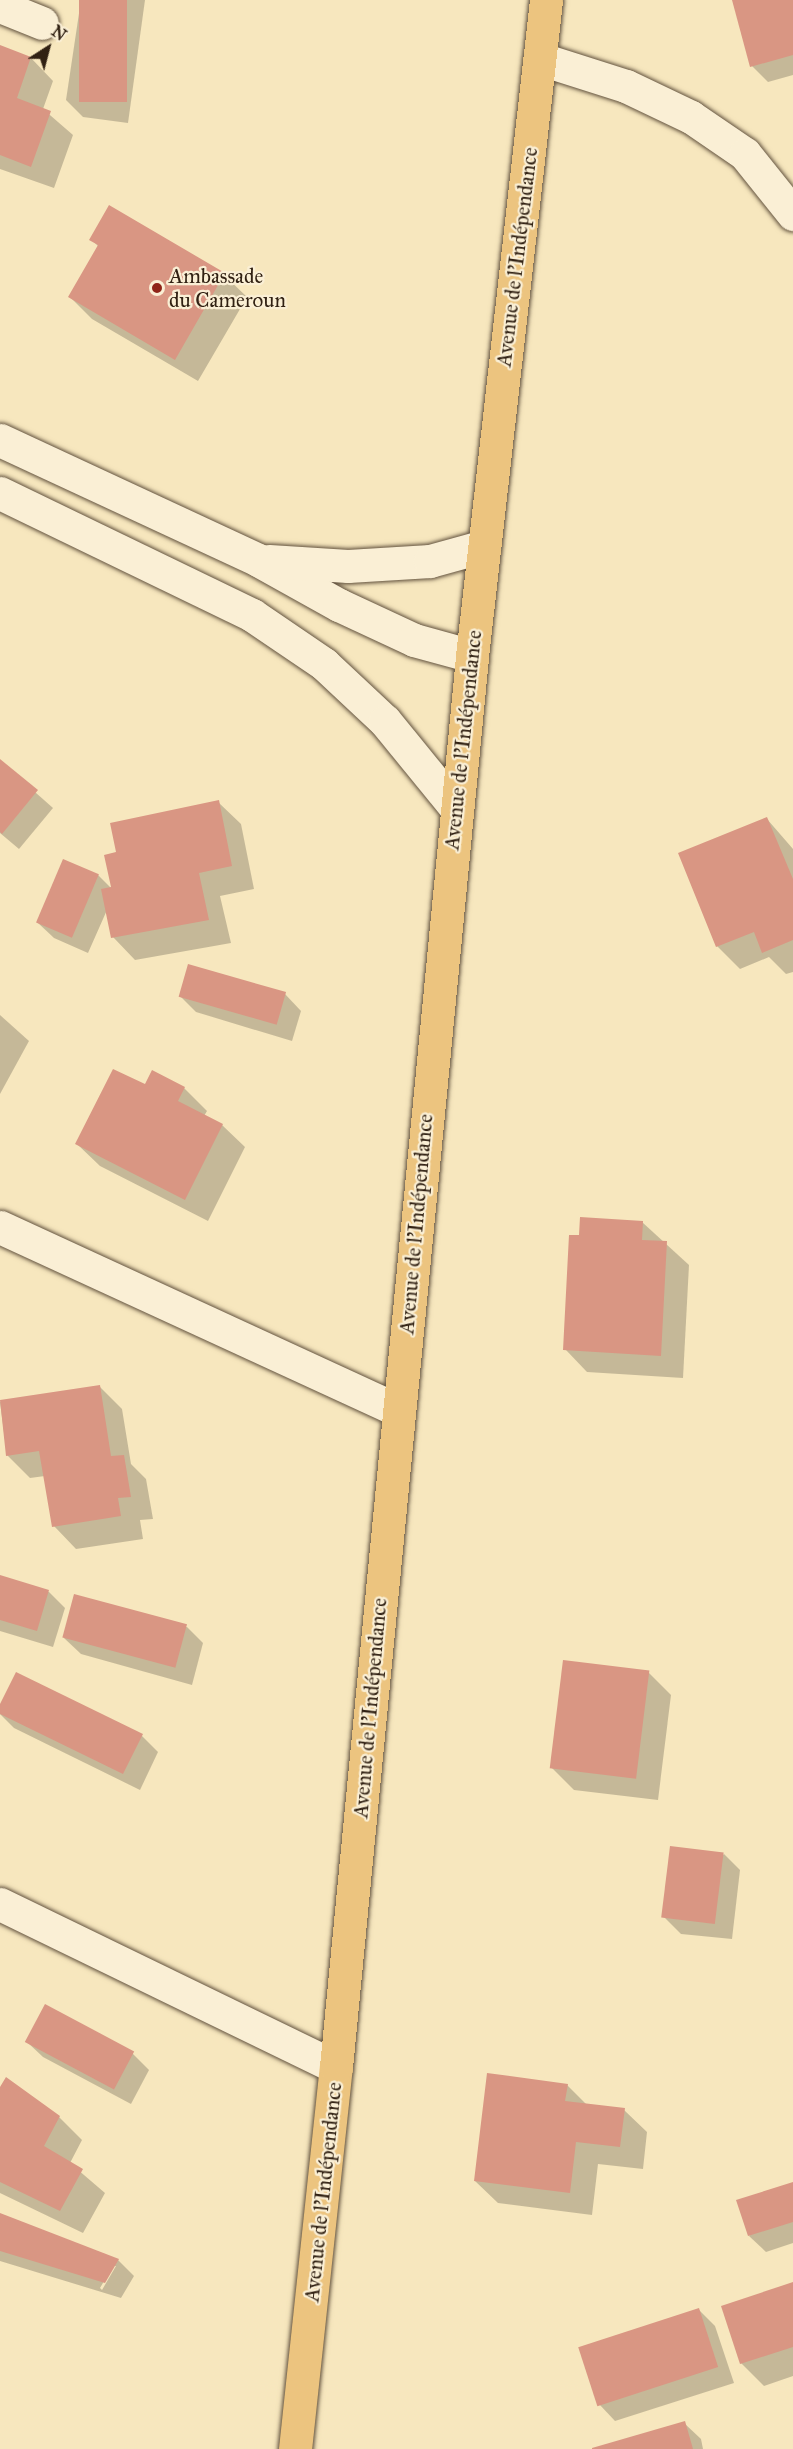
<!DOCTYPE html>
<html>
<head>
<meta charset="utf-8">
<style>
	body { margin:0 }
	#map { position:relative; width:793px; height:2449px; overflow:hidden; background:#f7e7be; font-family:"IM FELL Great Primer",serif }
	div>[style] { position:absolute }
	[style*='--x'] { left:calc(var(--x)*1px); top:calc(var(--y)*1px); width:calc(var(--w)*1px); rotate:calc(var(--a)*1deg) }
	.shadow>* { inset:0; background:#0003 }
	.building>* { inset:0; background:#d99683; transform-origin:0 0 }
	.roads { filter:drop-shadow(0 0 2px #62523e) drop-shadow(0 0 2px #62523e) }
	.minor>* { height:33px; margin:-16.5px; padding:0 16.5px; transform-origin:16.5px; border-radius:16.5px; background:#faefd5 }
	.tertiary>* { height:33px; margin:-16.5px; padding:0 16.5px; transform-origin:16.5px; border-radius:16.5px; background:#faefd5 }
	.primary>* { height:33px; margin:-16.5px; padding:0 16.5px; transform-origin:16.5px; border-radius:16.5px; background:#ecc47f }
	.dots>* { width:16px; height:16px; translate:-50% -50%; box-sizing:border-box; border:3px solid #faefd5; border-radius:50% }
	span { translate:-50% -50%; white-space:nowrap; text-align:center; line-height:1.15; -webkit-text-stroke:4.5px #faefd5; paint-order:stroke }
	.street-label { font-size:21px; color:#312113 }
	.poi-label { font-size:21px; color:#312113 }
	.left { translate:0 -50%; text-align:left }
	.north { position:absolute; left:18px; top:18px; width:60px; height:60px; -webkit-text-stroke:4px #faefd5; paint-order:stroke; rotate:36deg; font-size:16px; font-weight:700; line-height:24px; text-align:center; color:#312113 }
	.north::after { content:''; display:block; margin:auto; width:21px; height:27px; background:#312113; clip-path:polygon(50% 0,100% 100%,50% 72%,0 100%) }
</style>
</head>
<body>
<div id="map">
	<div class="shadow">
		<i style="clip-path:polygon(81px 0,145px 0,128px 123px,83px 117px,66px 100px)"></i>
		<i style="clip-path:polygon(733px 0,793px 0,793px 75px,768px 82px,752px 66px)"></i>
		<i style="clip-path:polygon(0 47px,31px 58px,53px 81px,43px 109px,73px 135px,54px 188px,0 169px)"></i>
		<i style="clip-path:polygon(91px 239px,224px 275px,247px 297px,198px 381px,92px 319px,70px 297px,99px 247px)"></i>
		<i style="clip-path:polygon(0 761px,53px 808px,19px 849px,0 833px)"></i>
		<i style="clip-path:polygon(218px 802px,241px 824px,254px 889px,220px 896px,231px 943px,135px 960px,113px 937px,107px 910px,88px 953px,54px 938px,37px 922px,98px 875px,114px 891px,118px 854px)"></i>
		<i style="clip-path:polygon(767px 819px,793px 849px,793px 972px,786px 974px,769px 957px,740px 969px,717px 946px)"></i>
		<i style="clip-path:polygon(285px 994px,301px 1011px,292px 1041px,196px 1012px,180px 996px)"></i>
		<i style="clip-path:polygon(0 1015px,29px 1041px,0 1094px)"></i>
		<i style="clip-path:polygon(145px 1086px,184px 1088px,207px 1111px,204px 1116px,222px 1125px,245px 1147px,208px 1221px,100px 1166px,77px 1144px)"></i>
		<i style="clip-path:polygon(642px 1222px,689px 1265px,683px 1378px,587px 1372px,565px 1349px)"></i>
		<i style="clip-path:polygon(99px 1386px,122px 1409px,131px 1464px,146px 1479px,153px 1519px,140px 1520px,143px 1539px,76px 1549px,54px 1526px,45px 1476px,30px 1478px,7px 1455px,0 1402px)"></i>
		<i style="clip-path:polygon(0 1577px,49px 1592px,65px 1608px,53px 1647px,0 1631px)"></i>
		<i style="clip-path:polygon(187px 1627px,203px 1643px,192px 1685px,81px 1654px,64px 1638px)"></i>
		<i style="clip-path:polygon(648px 1672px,671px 1695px,658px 1800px,574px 1790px,551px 1767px)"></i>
		<i style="clip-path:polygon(0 1707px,142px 1736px,158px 1752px,140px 1790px,14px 1728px,0 1714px)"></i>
		<i style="clip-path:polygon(724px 1854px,740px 1870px,732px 1939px,681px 1934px,664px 1917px)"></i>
		<i style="clip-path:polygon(26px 2041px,133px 2054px,149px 2070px,131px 2104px,43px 2057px)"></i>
		<i style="clip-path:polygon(567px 2085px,587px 2105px,624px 2110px,647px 2132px,643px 2169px,598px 2164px,592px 2215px,498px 2203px,475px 2181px)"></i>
		<i style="clip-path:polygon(0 2090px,59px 2117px,82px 2140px,70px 2163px,105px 2193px,83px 2233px,0 2193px)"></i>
		<i style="clip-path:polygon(793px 2184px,793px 2243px,766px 2252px,749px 2236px)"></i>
		<i style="clip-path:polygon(evenodd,0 2214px,118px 2260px,134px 2276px,121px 2298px,0 2261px,0 2214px,113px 2266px,116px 2266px,102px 2290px,100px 2288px,113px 2266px)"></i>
		<i style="clip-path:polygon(793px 2284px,793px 2376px,764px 2386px,741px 2363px)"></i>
		<i style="clip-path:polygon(699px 2310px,715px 2326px,734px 2383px,615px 2421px,599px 2404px)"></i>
		<i style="clip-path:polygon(684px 2423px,701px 2439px,703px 2449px,595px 2449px)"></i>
	</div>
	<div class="building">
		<i style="left:79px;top:0;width:48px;height:102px"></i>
		<i style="clip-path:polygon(732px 0,793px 0,793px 55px,750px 67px)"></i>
		<i style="clip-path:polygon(0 45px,31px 57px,17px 98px,51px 111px,31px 167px,0 155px)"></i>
		<i style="clip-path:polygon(109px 205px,225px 273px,175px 360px,68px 297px,98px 245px,89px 240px)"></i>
		<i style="clip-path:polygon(0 759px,38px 790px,2px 834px,0 832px)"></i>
		<i style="clip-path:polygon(219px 800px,232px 866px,199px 873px,209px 920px,111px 938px,101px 889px,111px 887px,104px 855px,116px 852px,110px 823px)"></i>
		<i style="clip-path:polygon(767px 817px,793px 879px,793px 940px,762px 953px,754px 932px,716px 947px,678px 853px)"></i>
		<i style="left:63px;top:859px;width:39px;height:69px;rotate:23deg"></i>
		<i style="left:188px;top:964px;width:102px;height:34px;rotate:16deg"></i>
		<i style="clip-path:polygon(113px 1069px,145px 1084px,152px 1070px,185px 1087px,178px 1101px,223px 1124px,185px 1200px,75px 1144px)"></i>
		<i style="clip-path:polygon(580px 1217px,643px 1221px,642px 1240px,667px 1241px,661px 1356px,563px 1350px,569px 1235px,579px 1235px)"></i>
		<i style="clip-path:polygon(100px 1385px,111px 1456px,124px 1455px,131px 1497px,118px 1498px,121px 1516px,52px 1527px,39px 1451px,6px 1456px,0 1400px)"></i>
		<i style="clip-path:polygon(0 1575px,49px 1590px,37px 1631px,0 1620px)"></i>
		<i style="left:74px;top:1594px;width:117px;height:45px;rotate:15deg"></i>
		<i style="left:563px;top:1660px;width:87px;height:109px;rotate:7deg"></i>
		<i style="clip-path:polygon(16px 1672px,143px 1734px,123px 1774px,0 1714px,0 1704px)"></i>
		<i style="left:670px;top:1846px;width:54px;height:72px;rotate:7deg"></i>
		<i style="left:45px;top:2004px;width:101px;height:43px;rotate:28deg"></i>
		<i style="clip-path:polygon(487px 2073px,568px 2084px,565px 2101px,625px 2108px,620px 2147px,576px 2142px,570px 2193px,474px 2181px)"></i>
		<i style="clip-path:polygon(6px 2077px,60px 2116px,44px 2146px,83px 2169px,60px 2211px,0 2182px,0 2087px)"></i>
		<i style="clip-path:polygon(793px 2182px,793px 2222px,748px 2236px,736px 2200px)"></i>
		<i style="clip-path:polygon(0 2213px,119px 2259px,105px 2283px,0 2251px)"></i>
		<i style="clip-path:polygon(793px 2282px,793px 2347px,740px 2364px,721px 2306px)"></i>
		<i style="left:699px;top:2308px;width:62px;height:127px;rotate:72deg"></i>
		<i style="clip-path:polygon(685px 2421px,693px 2449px,592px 2449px,592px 2448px)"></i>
	</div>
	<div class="roads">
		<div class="minor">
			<i style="--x:0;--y:6;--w:45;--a:22"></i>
			<i style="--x:0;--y:1227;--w:438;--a:24.7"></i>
			<i style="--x:0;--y:1904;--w:373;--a:25.9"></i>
		</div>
		<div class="tertiary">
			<i style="--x:541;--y:59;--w:89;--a:17.6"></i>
			<i style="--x:626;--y:86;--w:72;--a:25.5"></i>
			<i style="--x:691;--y:117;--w:65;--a:34.4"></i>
			<i style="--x:745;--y:154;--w:77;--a:51.3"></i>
			<i style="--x:0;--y:440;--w:285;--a:24.9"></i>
			<i style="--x:258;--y:560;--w:93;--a:29.1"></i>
			<i style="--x:339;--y:605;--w:83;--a:25"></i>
			<i style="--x:414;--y:640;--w:60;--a:15.4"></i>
			<i style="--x:0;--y:493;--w:280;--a:25.8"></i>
			<i style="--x:252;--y:615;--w:87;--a:34.2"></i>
			<i style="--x:324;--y:664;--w:83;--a:43.1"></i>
			<i style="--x:385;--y:721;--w:112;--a:50.8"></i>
			<i style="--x:269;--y:561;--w:79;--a:3.6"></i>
			<i style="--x:348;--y:566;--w:82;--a:-3.5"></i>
			<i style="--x:430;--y:561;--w:56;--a:-15.5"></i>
		</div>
		<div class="primary">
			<i style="--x:295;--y:2449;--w:384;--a:-83.9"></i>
			<i style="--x:336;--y:2067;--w:1418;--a:-84.49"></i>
			<i style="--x:472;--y:656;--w:660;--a:-83.56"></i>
		</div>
	</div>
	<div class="dots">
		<i style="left:157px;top:288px;background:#8f2418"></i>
	</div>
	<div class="street-label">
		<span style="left:517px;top:257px;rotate:-83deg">Avenue de l'Indépendance</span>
		<span style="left:463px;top:740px;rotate:-84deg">Avenue de l'Indépendance</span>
		<span style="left:416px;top:1224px;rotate:-85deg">Avenue de l'Indépendance</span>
		<span style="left:370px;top:1708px;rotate:-85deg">Avenue de l'Indépendance</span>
		<span style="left:323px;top:2192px;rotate:-84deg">Avenue de l'Indépendance</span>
	</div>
	<div class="poi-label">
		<span class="left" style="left:169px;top:288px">Ambassade<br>du Cameroun</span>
	</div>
	<div class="north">N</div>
</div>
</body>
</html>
